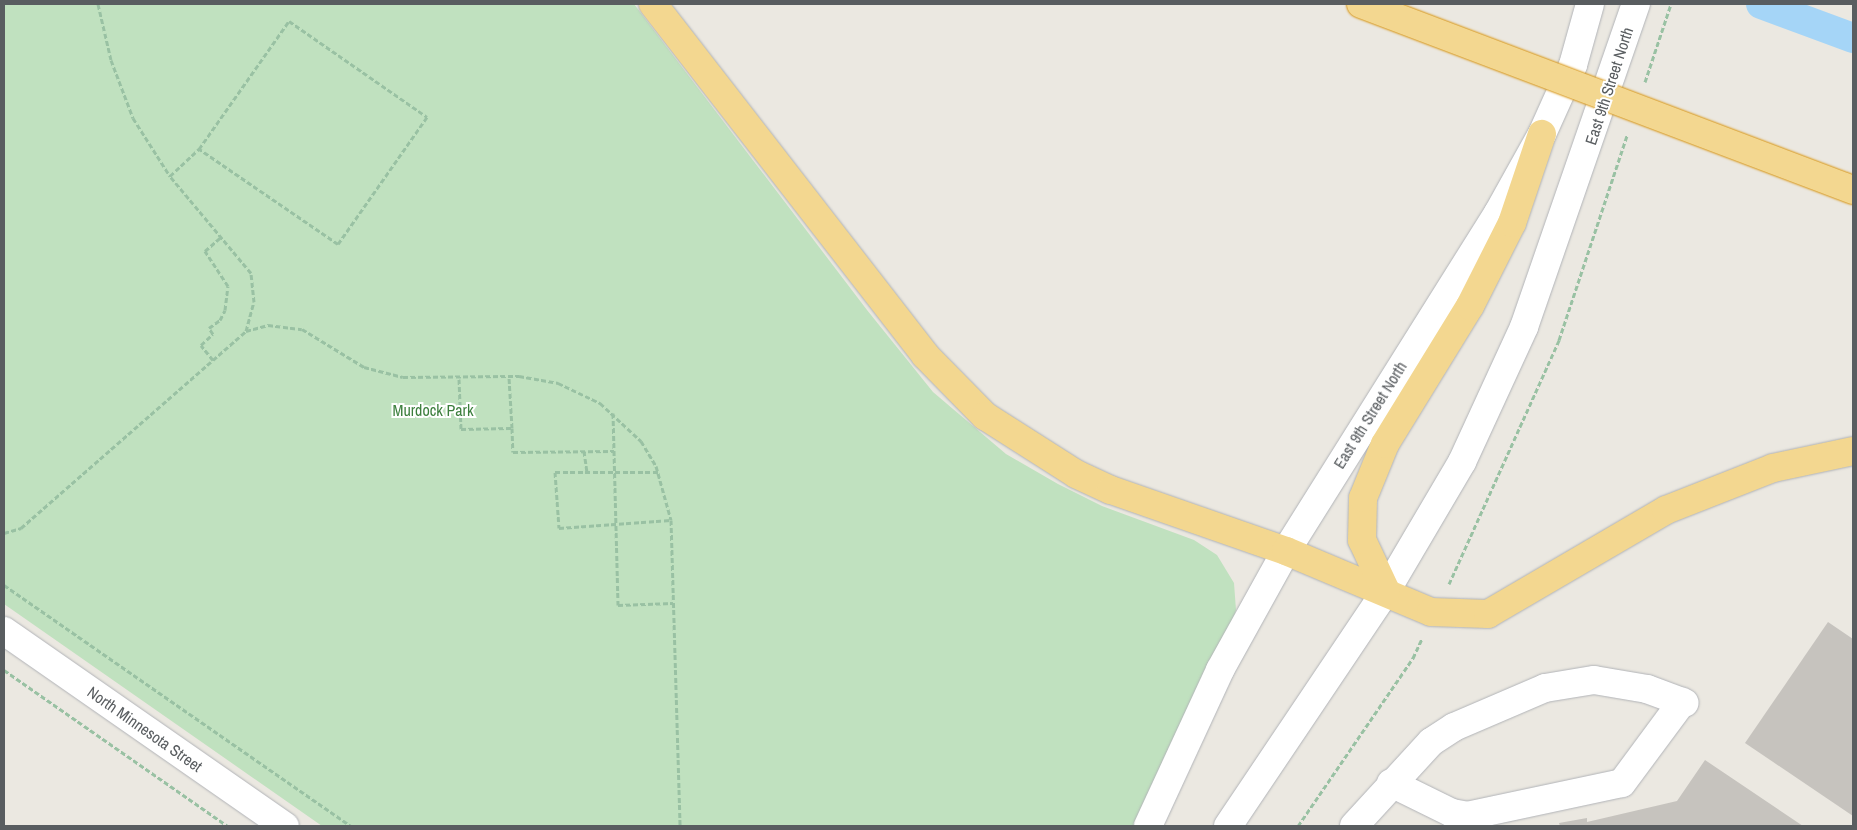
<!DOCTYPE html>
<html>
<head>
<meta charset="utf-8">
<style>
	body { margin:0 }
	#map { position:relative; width:1857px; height:830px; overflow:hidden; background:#ebe8e1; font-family:"Archivo Narrow",sans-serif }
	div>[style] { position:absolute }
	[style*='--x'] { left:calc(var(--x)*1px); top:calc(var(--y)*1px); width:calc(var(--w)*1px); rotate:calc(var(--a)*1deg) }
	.green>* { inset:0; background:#c0e1bf }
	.canal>* { height:30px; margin:-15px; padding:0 15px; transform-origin:15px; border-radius:15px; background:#a5d5f7 }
	.building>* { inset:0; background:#c6c3be }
	.path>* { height:3px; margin-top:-1.5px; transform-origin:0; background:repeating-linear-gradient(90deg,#99c1a3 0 5px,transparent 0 7.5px) }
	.roads { filter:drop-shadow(0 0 1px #b1b3b7) drop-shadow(0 0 1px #b1b3b7) }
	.minor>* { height:28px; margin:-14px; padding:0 14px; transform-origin:14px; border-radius:14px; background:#fff }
	.highway>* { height:28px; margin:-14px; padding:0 14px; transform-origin:14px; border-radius:14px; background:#f3d790 }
	.bridges { filter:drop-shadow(0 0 1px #d79514) drop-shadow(0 0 1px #d79514) }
	.highway-bridge>* { height:28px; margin:-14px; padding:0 14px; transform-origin:14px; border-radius:14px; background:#f3d790 }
	span { translate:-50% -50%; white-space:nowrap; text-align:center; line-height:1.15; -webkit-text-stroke:4px #fff; paint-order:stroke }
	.street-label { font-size:16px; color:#595d60 }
	.park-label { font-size:16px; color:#3b7e3c }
	.frame { position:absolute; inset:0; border:5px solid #595d60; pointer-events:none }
</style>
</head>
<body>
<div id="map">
	<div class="green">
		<i style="clip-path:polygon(4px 4px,634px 4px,867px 310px,933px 392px,1006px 454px,1058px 484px,1102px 506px,1194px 540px,1217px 555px,1234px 583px,1236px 610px,1230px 632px,1138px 826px,322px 826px,4px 604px)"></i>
	</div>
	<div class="canal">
		<i style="--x:1761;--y:4;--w:98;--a:20.3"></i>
	</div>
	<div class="building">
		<i style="clip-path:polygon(1828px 622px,1853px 639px,1853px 816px,1745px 743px)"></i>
		<i style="clip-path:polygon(1705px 760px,1803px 826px,1560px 826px,1559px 823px,1587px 818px,1587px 822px,1677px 801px)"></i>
	</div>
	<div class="path">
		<i style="--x:98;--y:4;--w:57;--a:76.9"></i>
		<i style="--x:111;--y:60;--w:62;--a:69.2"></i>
		<i style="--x:133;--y:118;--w:69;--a:57.5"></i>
		<i style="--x:170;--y:176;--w:40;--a:-43"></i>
		<i style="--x:199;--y:149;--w:156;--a:-54.9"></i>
		<i style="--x:289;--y:21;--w:168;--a:34.8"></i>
		<i style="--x:427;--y:117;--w:155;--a:125"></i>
		<i style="--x:338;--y:244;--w:168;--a:-145.6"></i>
		<i style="--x:1645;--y:82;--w:82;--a:-71.6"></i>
		<i style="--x:246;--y:331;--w:23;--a:-15"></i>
		<i style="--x:268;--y:325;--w:34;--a:7"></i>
		<i style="--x:302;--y:329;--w:73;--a:31.5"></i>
		<i style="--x:364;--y:367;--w:40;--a:14.4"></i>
		<i style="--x:403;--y:377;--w:116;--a:-0.5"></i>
		<i style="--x:519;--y:376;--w:40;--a:10"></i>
		<i style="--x:558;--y:383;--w:47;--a:25.5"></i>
		<i style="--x:600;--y:403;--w:56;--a:42.8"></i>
		<i style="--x:641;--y:441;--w:29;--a:59"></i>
		<i style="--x:656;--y:466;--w:56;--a:74.5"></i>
		<i style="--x:671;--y:520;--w:306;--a:88.3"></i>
		<i style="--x:213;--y:360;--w:19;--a:-129"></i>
		<i style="--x:201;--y:345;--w:16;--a:-43"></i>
		<i style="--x:213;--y:334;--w:7;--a:-124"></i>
		<i style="--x:209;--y:328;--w:14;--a:-36"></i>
		<i style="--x:220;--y:320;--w:11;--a:-63"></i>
		<i style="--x:225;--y:310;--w:24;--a:-83"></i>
		<i style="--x:228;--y:286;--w:42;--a:-123.3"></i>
		<i style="--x:205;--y:251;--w:21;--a:-41"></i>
		<i style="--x:459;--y:379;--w:50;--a:87.7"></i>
		<i style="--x:461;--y:429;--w:51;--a:-1.1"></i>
		<i style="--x:512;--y:428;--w:51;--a:-93.4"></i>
		<i style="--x:613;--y:413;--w:192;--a:88.5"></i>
		<i style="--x:618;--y:605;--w:55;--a:-2.1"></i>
		<i style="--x:512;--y:428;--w:24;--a:88"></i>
		<i style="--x:513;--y:452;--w:101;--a:-0.6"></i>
		<i style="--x:584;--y:451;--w:21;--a:82"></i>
		<i style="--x:658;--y:472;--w:103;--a:180"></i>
		<i style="--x:555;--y:472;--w:56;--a:85.9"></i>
		<i style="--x:559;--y:528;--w:112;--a:-4.1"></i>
		<i style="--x:4;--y:533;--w:18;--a:-16"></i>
		<i style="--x:21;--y:528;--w:299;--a:-41.2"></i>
		<i style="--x:246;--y:331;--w:30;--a:-75"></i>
		<i style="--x:254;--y:302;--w:29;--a:-96"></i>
		<i style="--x:251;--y:273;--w:126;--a:-129.9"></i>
		<i style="--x:1449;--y:584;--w:268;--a:-65.7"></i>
		<i style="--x:1559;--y:340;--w:216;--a:-71.6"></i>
		<i style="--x:4;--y:585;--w:422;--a:34.8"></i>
		<i style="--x:4;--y:670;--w:273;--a:34.9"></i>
		<i style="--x:1298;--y:826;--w:204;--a:-55.6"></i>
		<i style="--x:1413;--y:658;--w:21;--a:-65"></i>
	</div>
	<div class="roads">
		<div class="minor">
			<i style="--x:4;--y:631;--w:342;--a:34.8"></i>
			<i style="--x:1391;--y:783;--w:68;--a:26.2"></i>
			<i style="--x:1452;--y:813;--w:15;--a:11"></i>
			<i style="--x:1467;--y:816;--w:158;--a:-12"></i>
			<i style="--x:1622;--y:783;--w:101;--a:-53.5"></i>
			<i style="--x:1148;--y:826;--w:172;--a:-65.2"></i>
			<i style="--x:1220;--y:670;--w:136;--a:-61"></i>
			<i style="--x:1286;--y:551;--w:399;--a:-57.9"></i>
			<i style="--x:1498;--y:213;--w:90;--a:-60.9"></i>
			<i style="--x:1542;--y:134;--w:76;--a:-65.8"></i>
			<i style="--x:1573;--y:65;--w:63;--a:-74.4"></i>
			<i style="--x:1228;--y:826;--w:283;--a:-56.1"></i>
			<i style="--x:1386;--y:591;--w:150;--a:-59.5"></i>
			<i style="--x:1462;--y:462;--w:149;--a:-65.3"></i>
			<i style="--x:1524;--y:327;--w:342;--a:-70.9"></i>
			<i style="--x:1354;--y:826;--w:114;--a:-47.5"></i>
			<i style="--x:1431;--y:742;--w:27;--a:-33"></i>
			<i style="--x:1454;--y:727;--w:99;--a:-23.2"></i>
			<i style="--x:1545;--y:688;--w:50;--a:-9.3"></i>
			<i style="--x:1594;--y:680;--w:54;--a:9.6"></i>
			<i style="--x:1647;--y:689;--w:40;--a:20.2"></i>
		</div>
		<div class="highway">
			<i style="--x:653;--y:4;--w:444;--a:52.2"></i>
			<i style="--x:925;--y:355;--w:86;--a:45.5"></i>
			<i style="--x:985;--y:416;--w:108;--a:32.5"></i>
			<i style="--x:1076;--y:474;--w:38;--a:25"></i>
			<i style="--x:1111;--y:490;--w:185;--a:19.2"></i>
			<i style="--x:1286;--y:551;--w:157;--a:22.8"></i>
			<i style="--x:1431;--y:612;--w:57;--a:2"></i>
			<i style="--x:1488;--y:614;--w:206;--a:-30.3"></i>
			<i style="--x:1666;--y:510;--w:115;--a:-21.4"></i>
			<i style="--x:1773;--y:468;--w:82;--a:-12"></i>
			<i style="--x:1386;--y:591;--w:56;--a:-115.2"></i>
			<i style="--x:1362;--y:540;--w:42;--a:-88.6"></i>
			<i style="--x:1363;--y:498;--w:58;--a:-67.8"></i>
			<i style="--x:1385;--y:444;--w:162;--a:-58.4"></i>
			<i style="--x:1470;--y:306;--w:93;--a:-63.2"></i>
			<i style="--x:1512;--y:223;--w:94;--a:-71.4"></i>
		</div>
	</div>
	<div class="bridges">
		<div class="highway-bridge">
			<i style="--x:1361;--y:4;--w:526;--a:20.71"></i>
		</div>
	</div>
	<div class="street-label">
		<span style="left:1609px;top:86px;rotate:-72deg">East 9th Street North</span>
		<span style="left:1370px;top:415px;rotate:-58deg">East 9th Street North</span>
		<span style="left:145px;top:729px;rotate:35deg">North Minnesota Street</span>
	</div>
	<div class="park-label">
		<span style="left:433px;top:410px">Murdock Park</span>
	</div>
	<div class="frame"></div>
</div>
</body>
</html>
